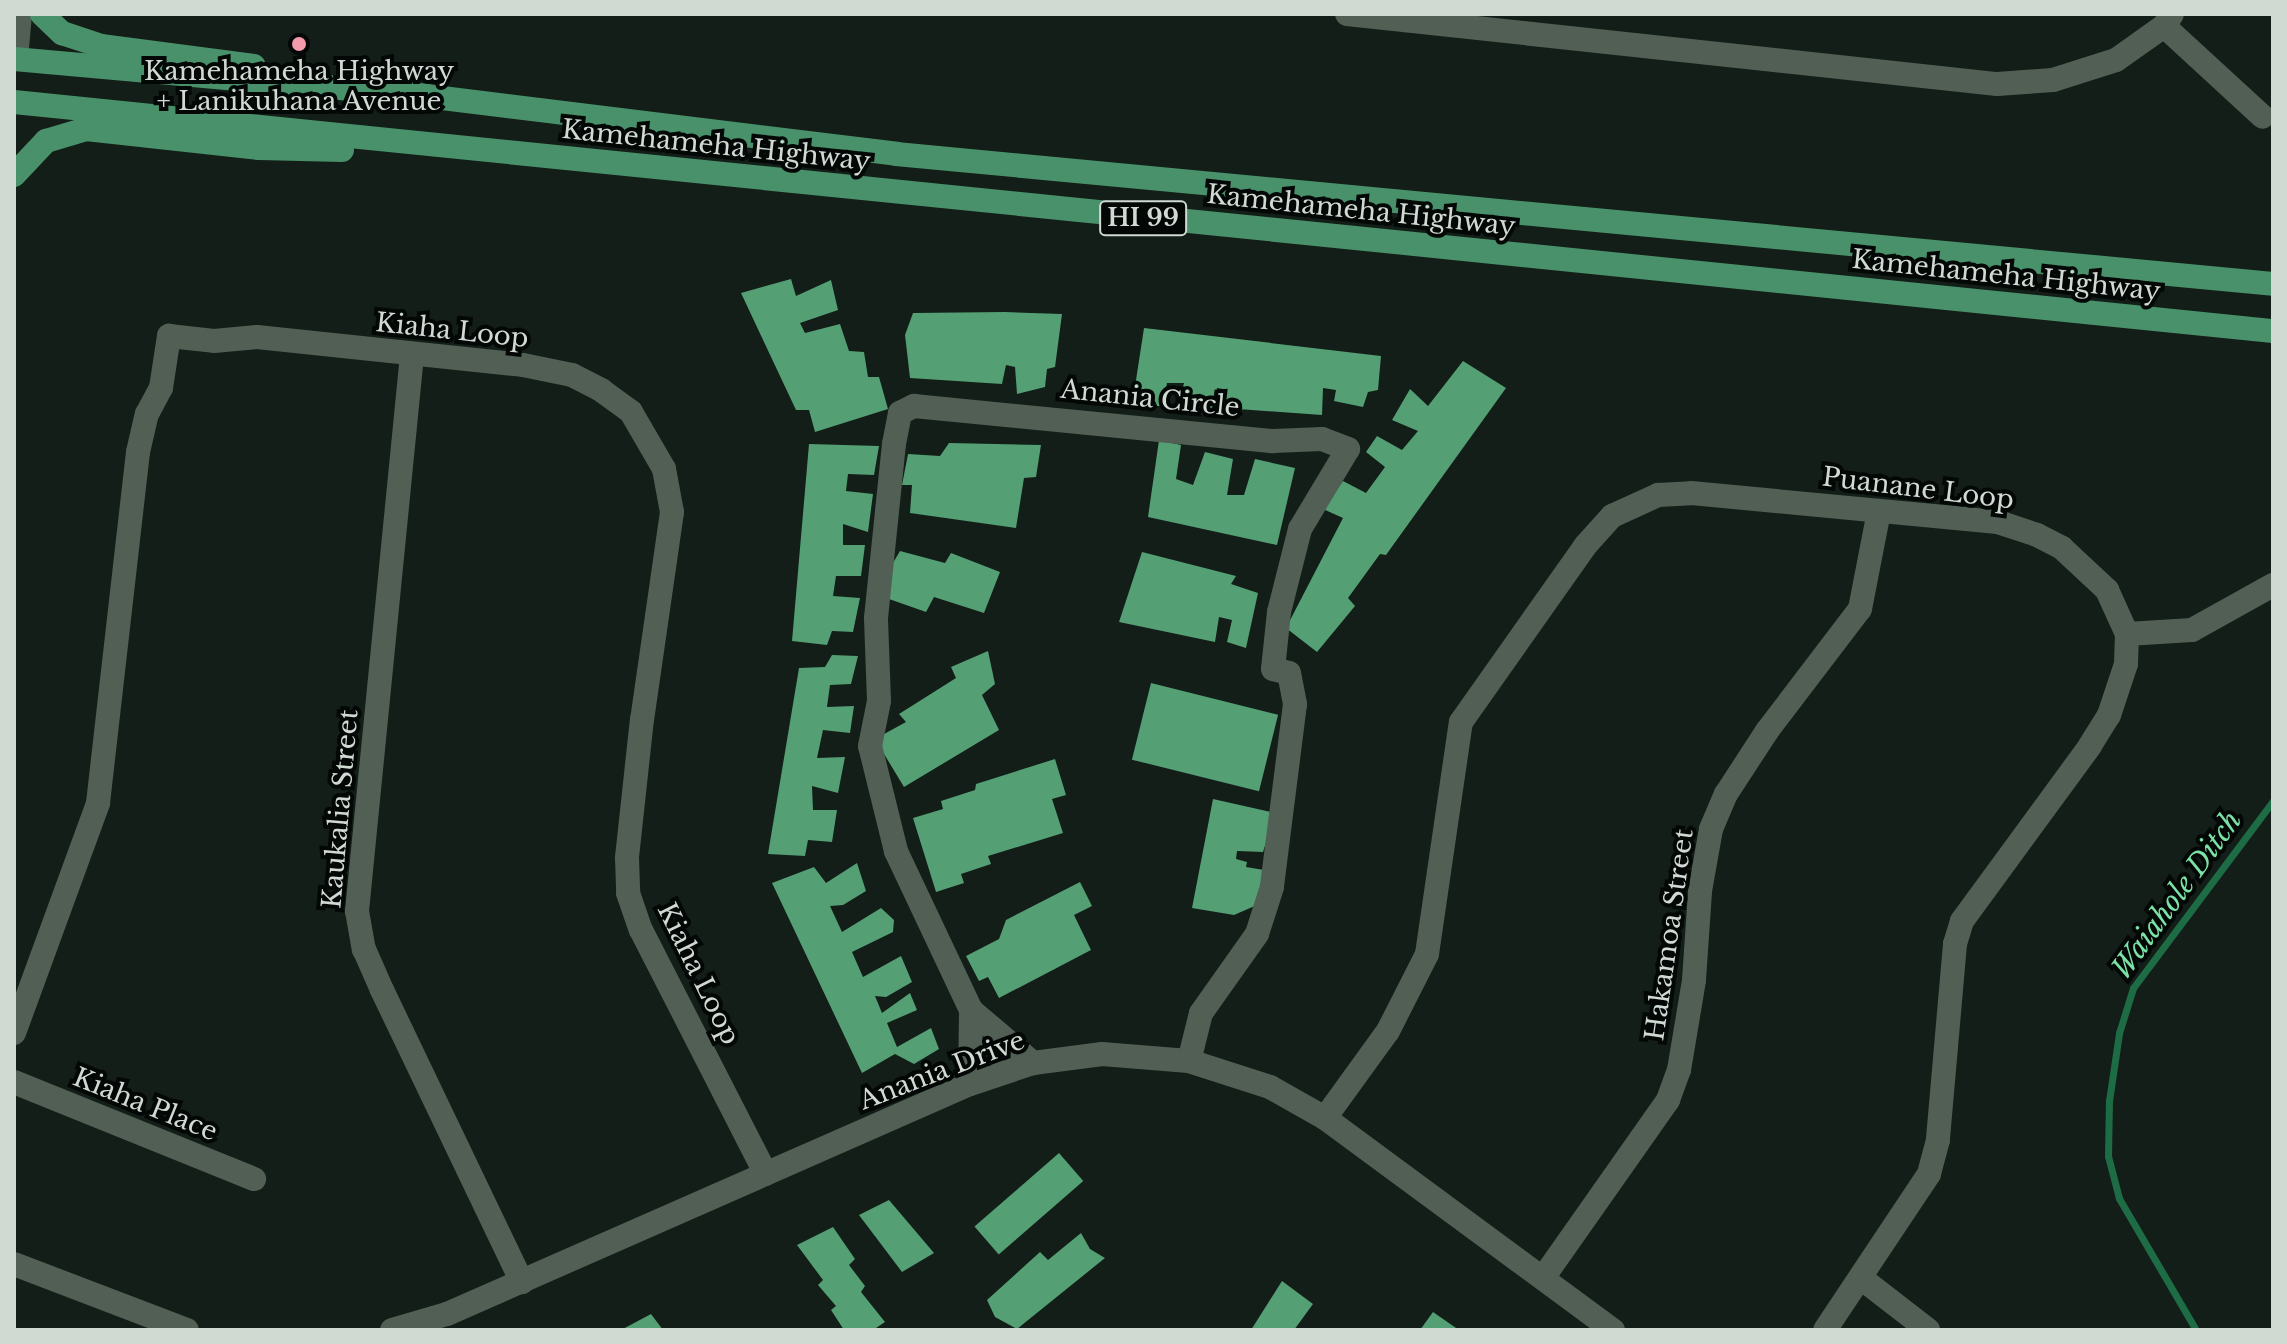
<!DOCTYPE html>
<html>
<head>
<meta charset="utf-8">
<style>
	body { margin:0 }
	#map { position:relative; width:2287px; height:1344px; overflow:hidden; background:#121e17; font-family:"Libre Baskerville",serif }
	div>[style] { position:absolute }
	[style*='--x'] { left:calc(var(--x)*1px); top:calc(var(--y)*1px); width:calc(var(--w)*1px); rotate:calc(var(--a)*1deg) }
	.stream>* { height:7px; margin:-3.5px; padding:0 3.5px; transform-origin:3.5px; border-radius:3.5px; background:#1e6c45 }
	.building>* { inset:0; background:#549f74; transform-origin:0 0 }
	.minor>* { height:24px; margin:-12px; padding:0 12px; transform-origin:12px; border-radius:12px; background:#515f55 }
	.major>* { height:24px; margin:-12px; padding:0 12px; transform-origin:12px; border-radius:12px; background:#49916a }
	.dots>* { width:22px; height:22px; translate:-50% -50%; box-sizing:border-box; border:4px solid #030705; border-radius:50% }
	span { translate:-50% -50%; white-space:nowrap; text-align:center; line-height:1.15; -webkit-text-stroke:8px #030705; paint-order:stroke }
	.shield-label span { padding:2px 6px; background:#030705; border:2px solid; border-radius:6px; -webkit-text-stroke-width:0 }
	.shield-label { font-size:24px; color:#d1d9d3; font-weight:700 }
	.poi-label { font-size:26px; color:#d1d9d3 }
	.street-label { font-size:26px; color:#d1d9d3 }
	.water-label { font-size:28px; color:#7be2a7; font-style:italic }
	.frame { position:absolute; inset:0; border:16px solid #d1d9d3; pointer-events:none }
</style>
</head>
<body>
<div id="map">
	<div class="stream">
		<i style="--x:2196;--y:1330;--w:153;--a:-120.3"></i>
		<i style="--x:2119;--y:1198;--w:43;--a:-104.7"></i>
		<i style="--x:2108;--y:1156;--w:55;--a:-89"></i>
		<i style="--x:2109;--y:1101;--w:69;--a:-81.6"></i>
		<i style="--x:2119;--y:1033;--w:47;--a:-72.7"></i>
		<i style="--x:2133;--y:988;--w:234;--a:-53.2"></i>
	</div>
	<div class="building">
		<i style="clip-path:polygon(791px 279px,796px 296px,831px 280px,838px 310px,800px 323px,805px 333px,840px 324px,849px 351px,864px 352px,868px 377px,879px 377px,888px 409px,815px 432px,809px 410px,796px 410px,741px 293px)"></i>
		<i style="clip-path:polygon(1005px 312px,1062px 314px,1055px 367px,1047px 369px,1045px 387px,1017px 394px,1015px 367px,1006px 365px,1002px 384px,910px 378px,905px 335px,913px 313px)"></i>
		<i style="clip-path:polygon(1144px 328px,1381px 356px,1378px 390px,1368px 392px,1363px 407px,1334px 401px,1336px 390px,1323px 388px,1322px 415px,1224px 408px,1223px 389px,1217px 388px,1212px 416px,1178px 409px,1184px 383px,1167px 383px,1163px 406px,1132px 406px)"></i>
		<i style="clip-path:polygon(1463px 361px,1506px 388px,1386px 555px,1380px 554px,1348px 598px,1355px 606px,1317px 652px,1286px 628px,1343px 518px,1323px 509px,1343px 481px,1366px 493px,1385px 467px,1366px 452px,1377px 436px,1402px 450px,1418px 431px,1392px 420px,1410px 389px,1428px 406px)"></i>
		<i style="clip-path:polygon(1159px 440px,1181px 445px,1176px 479px,1193px 485px,1205px 452px,1233px 459px,1227px 495px,1244px 495px,1255px 459px,1295px 468px,1277px 545px,1148px 517px)"></i>
		<i style="clip-path:polygon(949px 443px,1041px 445px,1036px 477px,1024px 478px,1016px 528px,910px 513px,912px 485px,902px 485px,908px 454px,940px 456px)"></i>
		<i style="clip-path:polygon(809px 444px,879px 446px,874px 475px,848px 474px,846px 491px,873px 494px,868px 532px,843px 524px,843px 545px,865px 545px,861px 576px,836px 576px,833px 596px,860px 598px,853px 632px,832px 631px,827px 645px,792px 641px)"></i>
		<i style="clip-path:polygon(900px 551px,945px 563px,951px 553px,1000px 572px,984px 613px,934px 597px,926px 612px,889px 599px,890px 568px)"></i>
		<i style="clip-path:polygon(1142px 552px,1236px 576px,1231px 584px,1258px 593px,1246px 648px,1227px 642px,1232px 620px,1219px 617px,1215px 642px,1119px 622px)"></i>
		<i style="clip-path:polygon(988px 651px,995px 684px,982px 695px,999px 730px,904px 787px,875px 739px,906px 722px,899px 714px,956px 678px,951px 667px)"></i>
		<i style="clip-path:polygon(832px 655px,858px 656px,851px 684px,830px 685px,827px 707px,854px 706px,850px 733px,823px 730px,817px 758px,845px 757px,838px 793px,812px 786px,813px 810px,837px 810px,832px 842px,808px 840px,805px 856px,768px 854px,799px 668px,825px 667px)"></i>
		<i style="left:1151px;top:683px;width:131px;height:79px;rotate:14deg"></i>
		<i style="clip-path:polygon(1055px 759px,1066px 795px,1052px 799px,1063px 833px,988px 856px,991px 864px,961px 874px,964px 883px,936px 892px,913px 818px,943px 809px,941px 801px,975px 790px,976px 784px)"></i>
		<i style="clip-path:polygon(1213px 799px,1275px 813px,1263px 852px,1237px 851px,1236px 859px,1247px 862px,1246px 867px,1264px 870px,1257px 905px,1234px 915px,1192px 908px)"></i>
		<i style="clip-path:polygon(857px 863px,866px 891px,843px 905px,830px 906px,842px 932px,881px 908px,894px 920px,893px 932px,852px 952px,863px 977px,901px 956px,912px 982px,886px 997px,875px 996px,882px 1013px,910px 993px,917px 1010px,887px 1023px,897px 1047px,931px 1028px,939px 1049px,914px 1064px,895px 1054px,862px 1073px,772px 883px,814px 867px,826px 883px)"></i>
		<i style="clip-path:polygon(1080px 882px,1092px 906px,1074px 915px,1091px 950px,999px 998px,988px 977px,979px 981px,966px 956px,999px 939px,1006px 920px)"></i>
		<i style="left:1059px;top:1153px;width:37px;height:112px;rotate:49deg"></i>
		<i style="clip-path:polygon(889px 1200px,934px 1253px,902px 1272px,859px 1215px)"></i>
		<i style="clip-path:polygon(833px 1227px,855px 1259px,849px 1265px,865px 1286px,861px 1292px,885px 1322px,873px 1330px,844px 1330px,831px 1310px,836px 1306px,818px 1285px,823px 1280px,797px 1245px)"></i>
		<i style="clip-path:polygon(1081px 1233px,1090px 1249px,1105px 1258px,1017px 1329px,995px 1317px,987px 1300px,1040px 1252px,1048px 1260px)"></i>
		<i style="clip-path:polygon(1282px 1281px,1313px 1304px,1294px 1330px,1251px 1330px)"></i>
		<i style="clip-path:polygon(1433px 1312px,1459px 1330px,1420px 1330px)"></i>
		<i style="clip-path:polygon(651px 1314px,663px 1330px,621px 1330px)"></i>
	</div>
	<div class="minor">
		<i style="--x:1347;--y:14;--w:654;--a:6.15"></i>
		<i style="--x:1997;--y:84;--w:56;--a:-4.1"></i>
		<i style="--x:2053;--y:80;--w:66;--a:-17.6"></i>
		<i style="--x:2116;--y:60;--w:59;--a:-35.3"></i>
		<i style="--x:2164;--y:26;--w:14;--a:-56"></i>
		<i style="--x:2164;--y:26;--w:134;--a:42.6"></i>
		<i style="--x:16;--y:59;--w:45;--a:-84.9"></i>
		<i style="--x:412;--y:355;--w:559;--a:95.65"></i>
		<i style="--x:357;--y:911;--w:39;--a:80"></i>
		<i style="--x:364;--y:949;--w:45;--a:66.3"></i>
		<i style="--x:382;--y:990;--w:324;--a:64.4"></i>
		<i style="--x:2127;--y:634;--w:65;--a:-3.5"></i>
		<i style="--x:2192;--y:630;--w:93;--a:-29.1"></i>
		<i style="--x:971;--y:1010;--w:82;--a:40.5"></i>
		<i style="--x:14;--y:1033;--w:245;--a:-69.9"></i>
		<i style="--x:98;--y:803;--w:353;--a:-83.5"></i>
		<i style="--x:138;--y:452;--w:39;--a:-77"></i>
		<i style="--x:147;--y:414;--w:30;--a:-62"></i>
		<i style="--x:161;--y:388;--w:53;--a:-81.3"></i>
		<i style="--x:169;--y:336;--w:45;--a:6.3"></i>
		<i style="--x:214;--y:341;--w:43;--a:-5.3"></i>
		<i style="--x:257;--y:337;--w:267;--a:6"></i>
		<i style="--x:523;--y:365;--w:50;--a:11.5"></i>
		<i style="--x:572;--y:375;--w:33;--a:27"></i>
		<i style="--x:601;--y:390;--w:37;--a:36"></i>
		<i style="--x:631;--y:412;--w:66;--a:59.9"></i>
		<i style="--x:664;--y:469;--w:44;--a:79.5"></i>
		<i style="--x:672;--y:512;--w:209;--a:98.2"></i>
		<i style="--x:642;--y:719;--w:140;--a:96.2"></i>
		<i style="--x:627;--y:858;--w:35;--a:88"></i>
		<i style="--x:628;--y:893;--w:39;--a:71"></i>
		<i style="--x:641;--y:930;--w:274;--a:62.9"></i>
		<i style="--x:14;--y:1082;--w:259;--a:22"></i>
		<i style="--x:970;--y:1084;--w:74;--a:-89.2"></i>
		<i style="--x:971;--y:1010;--w:176;--a:-115.3"></i>
		<i style="--x:896;--y:851;--w:108;--a:-103.9"></i>
		<i style="--x:870;--y:746;--w:46;--a:-78.7"></i>
		<i style="--x:879;--y:701;--w:83;--a:-92.1"></i>
		<i style="--x:876;--y:618;--w:175;--a:-84.1"></i>
		<i style="--x:894;--y:444;--w:32;--a:-79"></i>
		<i style="--x:900;--y:413;--w:16;--a:-27"></i>
		<i style="--x:914;--y:406;--w:361;--a:5.6"></i>
		<i style="--x:1273;--y:441;--w:49;--a:-2.3"></i>
		<i style="--x:1322;--y:439;--w:28;--a:21"></i>
		<i style="--x:1348;--y:449;--w:93;--a:121"></i>
		<i style="--x:1300;--y:529;--w:86;--a:104.2"></i>
		<i style="--x:1279;--y:612;--w:57;--a:96"></i>
		<i style="--x:1273;--y:669;--w:16;--a:14"></i>
		<i style="--x:1289;--y:673;--w:32;--a:79"></i>
		<i style="--x:1295;--y:704;--w:184;--a:97.2"></i>
		<i style="--x:1272;--y:887;--w:49;--a:107.7"></i>
		<i style="--x:1257;--y:934;--w:97;--a:125.3"></i>
		<i style="--x:1201;--y:1013;--w:49;--a:104"></i>
		<i style="--x:1325;--y:1118;--w:107;--a:-54.1"></i>
		<i style="--x:1388;--y:1031;--w:86;--a:-63.1"></i>
		<i style="--x:1427;--y:954;--w:234;--a:-81.7"></i>
		<i style="--x:1461;--y:722;--w:215;--a:-54.8"></i>
		<i style="--x:1585;--y:546;--w:40;--a:-48"></i>
		<i style="--x:1612;--y:516;--w:51;--a:-24.5"></i>
		<i style="--x:1658;--y:495;--w:33;--a:-3"></i>
		<i style="--x:1691;--y:493;--w:308;--a:5.4"></i>
		<i style="--x:1998;--y:522;--w:41;--a:18.4"></i>
		<i style="--x:2037;--y:535;--w:28;--a:27"></i>
		<i style="--x:2062;--y:548;--w:62;--a:43"></i>
		<i style="--x:2107;--y:590;--w:48;--a:65.6"></i>
		<i style="--x:2127;--y:634;--w:30;--a:92"></i>
		<i style="--x:2126;--y:664;--w:54;--a:108.4"></i>
		<i style="--x:2109;--y:715;--w:36;--a:122"></i>
		<i style="--x:2090;--y:746;--w:217;--a:126.2"></i>
		<i style="--x:1962;--y:921;--w:24;--a:107"></i>
		<i style="--x:1955;--y:944;--w:197;--a:95"></i>
		<i style="--x:1938;--y:1140;--w:35;--a:105"></i>
		<i style="--x:1929;--y:1174;--w:187;--a:123.7"></i>
		<i style="--x:14;--y:1264;--w:185;--a:20.9"></i>
		<i style="--x:1543;--y:1278;--w:218;--a:-54.9"></i>
		<i style="--x:1668;--y:1100;--w:32;--a:-70"></i>
		<i style="--x:1679;--y:1070;--w:91;--a:-80.5"></i>
		<i style="--x:1694;--y:980;--w:89;--a:-86.1"></i>
		<i style="--x:1700;--y:891;--w:63;--a:-79.9"></i>
		<i style="--x:1711;--y:829;--w:38;--a:-67"></i>
		<i style="--x:1726;--y:794;--w:75;--a:-56.9"></i>
		<i style="--x:1767;--y:731;--w:153;--a:-52.7"></i>
		<i style="--x:1860;--y:609;--w:100;--a:-79"></i>
		<i style="--x:1861;--y:1278;--w:85;--a:37.8"></i>
		<i style="--x:392;--y:1330;--w:57;--a:-16.2"></i>
		<i style="--x:447;--y:1314;--w:571;--a:-23.74"></i>
		<i style="--x:970;--y:1084;--w:66;--a:-18.4"></i>
		<i style="--x:1033;--y:1063;--w:70;--a:-7.4"></i>
		<i style="--x:1102;--y:1054;--w:87;--a:4.6"></i>
		<i style="--x:1189;--y:1061;--w:85;--a:17.8"></i>
		<i style="--x:1270;--y:1087;--w:63;--a:29.4"></i>
		<i style="--x:1325;--y:1118;--w:358;--a:36.4"></i>
	</div>
	<div class="major">
		<i style="--x:42;--y:14;--w:28;--a:44"></i>
		<i style="--x:62;--y:33;--w:41;--a:18.4"></i>
		<i style="--x:101;--y:46;--w:154;--a:7.4"></i>
		<i style="--x:14;--y:59;--w:414;--a:5.1"></i>
		<i style="--x:426;--y:96;--w:474;--a:7"></i>
		<i style="--x:896;--y:154;--w:1383;--a:5.39"></i>
		<i style="--x:14;--y:102;--w:2271;--a:5.79"></i>
		<i style="--x:14;--y:175;--w:47;--a:-46.7"></i>
		<i style="--x:46;--y:141;--w:42;--a:-16.7"></i>
		<i style="--x:86;--y:129;--w:174;--a:6.3"></i>
		<i style="--x:259;--y:148;--w:83;--a:1.4"></i>
	</div>
	<div class="dots">
		<i style="left:299px;top:44px;background:#f39aac"></i>
	</div>
	<div class="shield-label">
		<span style="left:1143px;top:218px">HI 99</span>
	</div>
	<div class="poi-label">
		<span style="left:299px;top:87px">Kamehameha Highway<br>+ Lanikuhana Avenue</span>
	</div>
	<div class="street-label">
		<span style="left:716px;top:146px;rotate:6deg">Kamehameha Highway</span>
		<span style="left:1361px;top:211px;rotate:6deg">Kamehameha Highway</span>
		<span style="left:2006px;top:276px;rotate:6deg">Kamehameha Highway</span>
		<span style="left:452px;top:331px;rotate:6deg">Kiaha Loop</span>
		<span style="left:1150px;top:399px;rotate:6deg">Anania Circle</span>
		<span style="left:1918px;top:489px;rotate:7deg">Puanane Loop</span>
		<span style="left:341px;top:809px;rotate:-85deg">Kaukalia Street</span>
		<span style="left:1670px;top:935px;rotate:-82deg">Hakamoa Street</span>
		<span style="left:698px;top:974px;rotate:64deg">Kiaha Loop</span>
		<span style="left:942px;top:1071px;rotate:-21deg">Anania Drive</span>
		<span style="left:145px;top:1105px;rotate:22deg">Kiaha Place</span>
	</div>
	<div class="water-label">
		<span style="left:2177px;top:895px;rotate:-54deg">Waiahole Ditch</span>
	</div>
	<div class="frame"></div>
</div>
</body>
</html>
